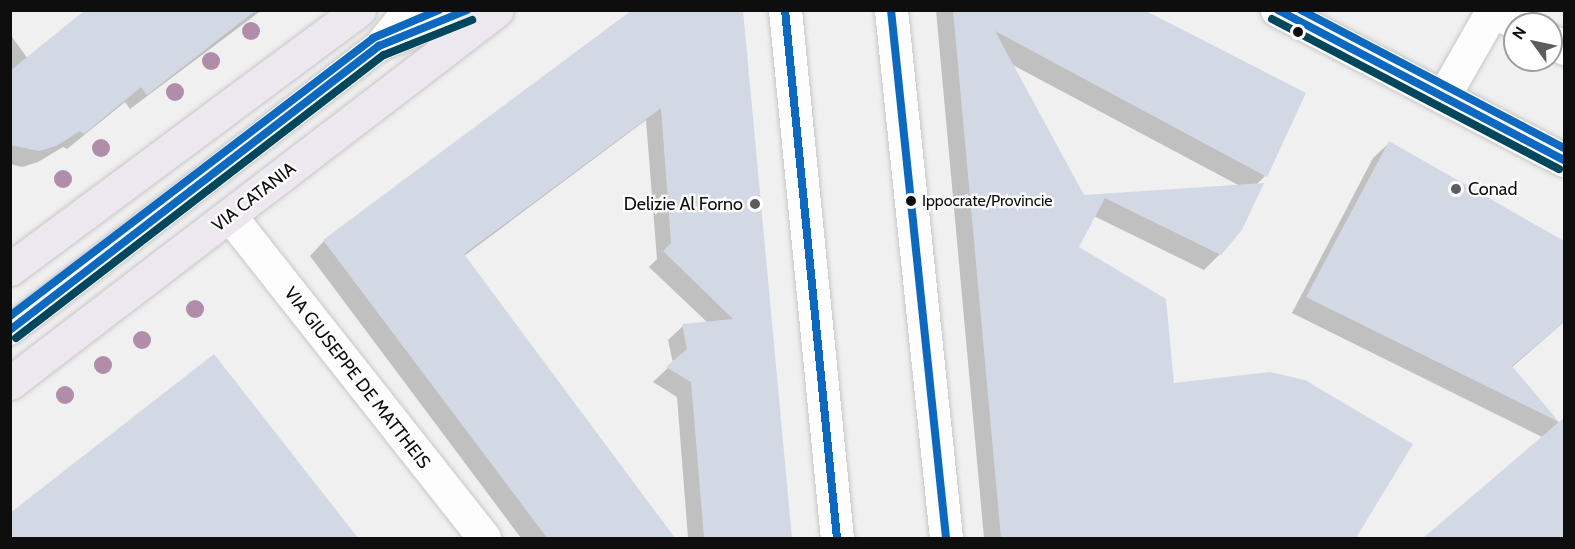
<!DOCTYPE html>
<html>
<head>
<meta charset="utf-8">
<style>
	body { margin:0 }
	#map { position:relative; width:1575px; height:549px; overflow:hidden; background:#f0f0f1; font-family:Cabin,sans-serif }
	div>[style] { position:absolute }
	[style*='--x'] { left:calc(var(--x)*1px); top:calc(var(--y)*1px); width:calc(var(--w)*1px); rotate:calc(var(--a)*1deg) }
	.shadow>* { inset:0; background:#0003 }
	.building>* { inset:0; background:#d3d9e4 }
	.roads { filter:drop-shadow(0 0 2px #c7c7c8) drop-shadow(0 0 2px #c7c7c8) }
	.service>* { height:30px; margin:-15px; padding:0 15px; transform-origin:15px; border-radius:15px; background:#fdfdfd }
	.minor>* { height:33px; margin:-16.5px; padding:0 16.5px; transform-origin:16.5px; border-radius:16.5px; background:#fdfdfd }
	.tertiary>* { height:33px; margin:-16.5px; padding:0 16.5px; transform-origin:16.5px; border-radius:16.5px; background:#fdfdfd }
	.primary>* { height:33px; margin:-16.5px; padding:0 16.5px; transform-origin:16.5px; border-radius:16.5px; background:#ede8ef }
	.bus-1>* { height:8px; margin:-4px; padding:0 4px; transform-origin:4px; border-radius:4px; background:#0c69bf }
	.bus-2>* { height:8px; margin:-4px; padding:0 4px; transform-origin:4px; border-radius:4px; background:#00475d }
	.bus-3>* { height:8px; margin:-4px; padding:0 4px; transform-origin:4px; border-radius:4px; background:#0c69bf }
	.bus-4>* { height:8px; margin:-4px; padding:0 4px; transform-origin:4px; border-radius:4px; background:#0c69bf }
	.trees>* { width:18px; height:18px; margin:-9px; border-radius:50%; background:#b18daa }
	.dots>* { width:16px; height:16px; translate:-50% -50%; box-sizing:border-box; border:3px solid #fff; border-radius:50% }
	span { translate:-50% -50%; white-space:nowrap; text-align:center; line-height:1.15; -webkit-text-stroke:4.5px #fff; paint-order:stroke }
	.bus-label { font-size:16px; color:#0e0e0f }
	.left { translate:0 -50%; text-align:left }
	.poi-label { font-size:18px; color:#0e0e0f }
	.right { translate:-100% -50%; text-align:right }
	.street-label { font-size:18px; color:#0e0e0f }
	.frame { position:absolute; inset:0; border:12px solid #0e0e0f; pointer-events:none }
	.north { position:absolute; left:1503px; top:12px; width:60px; height:60px; box-sizing:border-box; background:#fff; border:2px solid #9f9f9f; border-radius:50%; rotate:303deg; font-size:16px; font-weight:700; line-height:24px; text-align:center; color:#0e0e0f }
	.north::after { content:''; display:block; margin:auto; width:21px; height:27px; background:#5d5d5e; clip-path:polygon(50% 0,100% 100%,50% 72%,0 100%) }
</style>
</head>
<body>
<div id="map">
	<div class="shadow">
		<i style="clip-path:polygon(102px 10px,262px 10px,130px 109px,125px 102px,67px 149px,63px 147px,38px 162px,22px 167px,10px 164px,10px 34px,28px 59px)"></i>
		<i style="clip-path:polygon(741px 10px,788px 538px,688px 538px,677px 397px,653px 382px,673px 363px,668px 340px,683px 326px,708px 323px,649px 267px,657px 259px,646px 120px,464px 256px,673px 538px,521px 538px,310px 256px,324px 241px)"></i>
		<i style="clip-path:polygon(evenodd,936px 10px,1141px 10px,1265px 176px,1256px 185px,1220px 254px,1204px 270px,1094px 216px,1077px 248px,1173px 385px,1411px 445px,1355px 538px,984px 538px,936px 10px,1011px 64px,1240px 186px,1084px 197px,1011px 64px)"></i>
		<i style="clip-path:polygon(1389px 143px,1564px 242px,1564px 322px,1511px 368px,1559px 423px,1543px 439px,1564px 444px,1564px 538px,1425px 538px,1544px 438px,1292px 313px,1373px 158px)"></i>
		<i style="clip-path:polygon(214px 356px,356px 538px,10px 538px,10px 515px)"></i>
	</div>
	<div class="building">
		<i style="clip-path:polygon(85px 10px,256px 10px,147px 95px,141px 87px,84px 134px,80px 131px,56px 146px,39px 151px,10px 145px,10px 71px)"></i>
		<i style="clip-path:polygon(632px 10px,743px 10px,792px 538px,704px 538px,691px 382px,666px 367px,687px 349px,682px 324px,733px 319px,663px 251px,671px 243px,661px 108px,464px 254px,675px 538px,547px 538px,323px 240px)"></i>
		<i style="clip-path:polygon(953px 10px,1144px 10px,1306px 93px,1267px 177px,995px 31px,1084px 195px,1264px 183px,1242px 230px,1221px 255px,1105px 198px,1079px 247px,1166px 299px,1174px 383px,1270px 372px,1305px 380px,1413px 444px,1356px 538px,1001px 538px)"></i>
		<i style="clip-path:polygon(1389px 141px,1564px 241px,1564px 322px,1512px 366px,1559px 422px,1564px 418px,1564px 538px,1423px 538px,1559px 422px,1306px 297px)"></i>
		<i style="clip-path:polygon(214px 354px,358px 538px,10px 538px,10px 513px)"></i>
	</div>
	<div class="roads">
		<div class="service">
			<i style="--x:382;--y:45;--w:93;--a:-22.1"></i>
			<i style="--x:10;--y:330;--w:466;--a:-37.6"></i>
			<i style="--x:379;--y:46;--w:46;--a:-51.1"></i>
		</div>
		<div class="minor">
			<i style="--x:1443;--y:97;--w:99;--a:-60.3"></i>
			<i style="--x:230;--y:216;--w:410;--a:51.7"></i>
		</div>
		<div class="tertiary">
			<i style="--x:785;--y:10;--w:531;--a:84.38"></i>
			<i style="--x:891;--y:10;--w:531;--a:84.05"></i>
			<i style="--x:1277;--y:10;--w:324;--a:27.6"></i>
			<i style="--x:1492;--y:10;--w:30;--a:28"></i>
			<i style="--x:1551;--y:41;--w:15;--a:28"></i>
		</div>
		<div class="primary">
			<i style="--x:10;--y:269;--w:435;--a:-36.6"></i>
			<i style="--x:10;--y:383;--w:613;--a:-37.45"></i>
		</div>
	</div>
	<div class="bus-1">
		<i style="--x:1278;--y:10;--w:323;--a:27.7"></i>
		<i style="--x:10;--y:330;--w:466;--a:-37.6"></i>
		<i style="--x:379;--y:46;--w:95;--a:-22.2"></i>
	</div>
	<div class="bus-2">
		<i style="--x:1272;--y:19;--w:324;--a:27.6"></i>
		<i style="--x:16;--y:338;--w:464;--a:-37.6"></i>
		<i style="--x:384;--y:55;--w:95;--a:-21.7"></i>
	</div>
	<div class="bus-3">
		<i style="--x:1301;--y:10;--w:297;--a:27.7"></i>
		<i style="--x:10;--y:316;--w:457;--a:-37.4"></i>
		<i style="--x:373;--y:38;--w:72;--a:-23"></i>
	</div>
	<div class="bus-4">
		<i style="--x:785;--y:10;--w:531;--a:84.38"></i>
		<i style="--x:891;--y:10;--w:531;--a:84.05"></i>
	</div>
	<div class="trees">
		<i style="left:251px;top:31px"></i>
		<i style="left:211px;top:61px"></i>
		<i style="left:175px;top:92px"></i>
		<i style="left:101px;top:148px"></i>
		<i style="left:63px;top:179px"></i>
		<i style="left:195px;top:309px"></i>
		<i style="left:142px;top:340px"></i>
		<i style="left:103px;top:365px"></i>
		<i style="left:65px;top:395px"></i>
	</div>
	<div class="dots">
		<i style="left:1298px;top:32px;background:#0e0e0f"></i>
		<i style="left:1456px;top:189px;background:#5d5d5e"></i>
		<i style="left:911px;top:201px;background:#0e0e0f"></i>
		<i style="left:755px;top:204px;background:#5d5d5e"></i>
	</div>
	<div class="bus-label">
		<span class="left" style="left:922px;top:201px">Ippocrate/Provincie</span>
	</div>
	<div class="poi-label">
		<span class="left" style="left:1468px;top:189px">Conad</span>
		<span class="right" style="left:743px;top:204px">Delizie Al Forno</span>
	</div>
	<div class="street-label">
		<span style="left:254px;top:197px;rotate:-38deg">VIA CATANIA</span>
		<span style="left:357px;top:378px;rotate:52deg">VIA GIUSEPPE DE MATTHEIS</span>
	</div>
	<div class="frame"></div>
	<div class="north">N</div>
</div>
</body>
</html>
